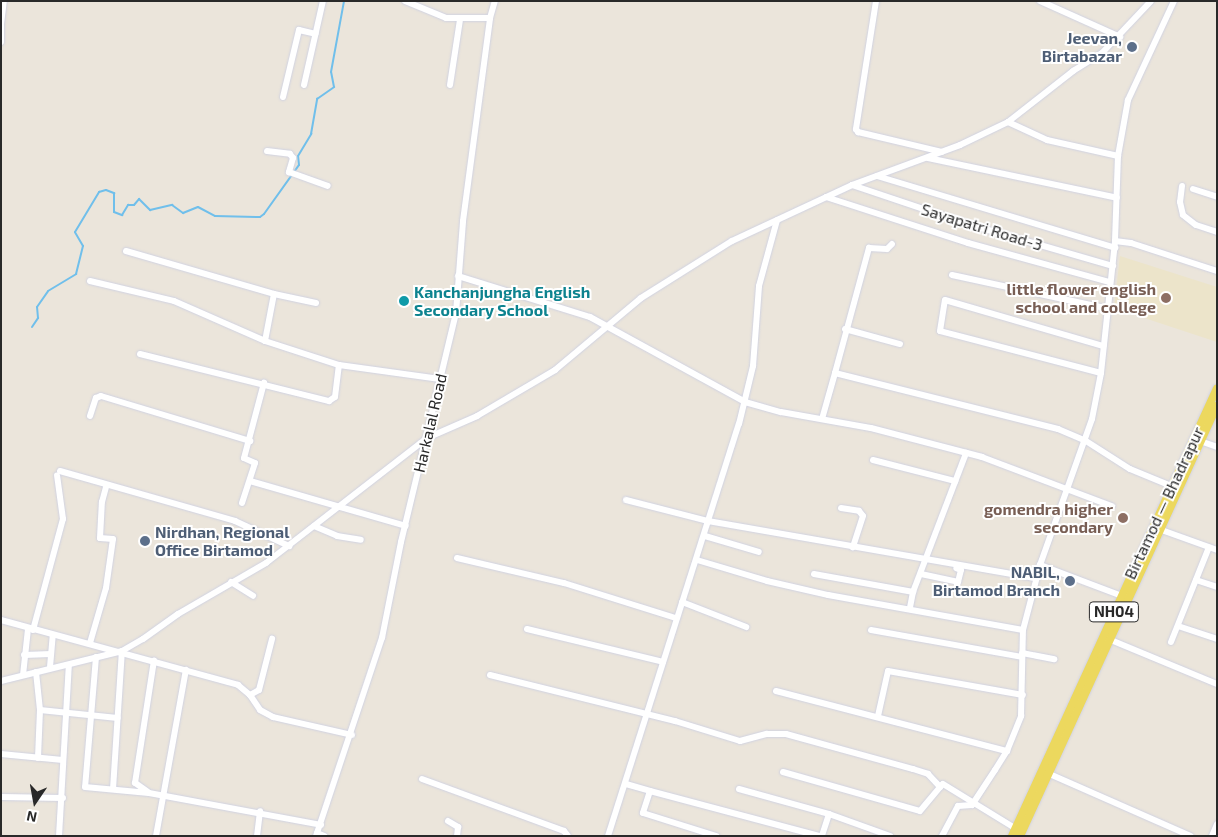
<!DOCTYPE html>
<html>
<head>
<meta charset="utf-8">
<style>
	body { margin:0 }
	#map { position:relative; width:1218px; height:837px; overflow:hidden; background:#ebe5db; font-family:"Exo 2",sans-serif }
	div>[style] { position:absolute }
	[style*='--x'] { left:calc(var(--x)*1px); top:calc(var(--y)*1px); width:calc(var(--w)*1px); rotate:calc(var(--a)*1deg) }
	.education>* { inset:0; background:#ece4ca }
	.stream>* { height:2px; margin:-1px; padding:0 1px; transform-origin:1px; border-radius:1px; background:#70bfeb }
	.roads { filter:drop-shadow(0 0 1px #d0d2e1) drop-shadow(0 0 1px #d0d2e1) }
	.minor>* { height:6px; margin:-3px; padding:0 3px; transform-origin:3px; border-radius:3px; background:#fff }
	.major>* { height:8px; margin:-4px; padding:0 4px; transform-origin:4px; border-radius:4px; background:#ecd85e }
	.dots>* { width:14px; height:14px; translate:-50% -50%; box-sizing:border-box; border:2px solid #fff; border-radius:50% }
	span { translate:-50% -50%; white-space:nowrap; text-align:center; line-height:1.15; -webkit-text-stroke:4px #fff; paint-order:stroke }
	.shield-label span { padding:1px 4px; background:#fff; border:1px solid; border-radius:4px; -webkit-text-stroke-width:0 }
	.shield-label { font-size:15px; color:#292929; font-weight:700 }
	.service-label { font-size:16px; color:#4e5e75; font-weight:700 }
	.right { translate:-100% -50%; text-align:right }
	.left { translate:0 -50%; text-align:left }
	.street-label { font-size:16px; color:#292929 }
	.education-label { font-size:16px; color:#785e54; font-weight:700 }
	.culture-label { font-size:16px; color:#0d838f; font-weight:700 }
	.frame { position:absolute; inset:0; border:2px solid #292929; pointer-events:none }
	.north { position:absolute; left:10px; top:777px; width:50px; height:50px; -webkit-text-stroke:4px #fff; paint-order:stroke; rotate:192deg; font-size:14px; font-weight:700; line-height:20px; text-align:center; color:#292929 }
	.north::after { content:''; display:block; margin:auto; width:18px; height:22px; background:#292929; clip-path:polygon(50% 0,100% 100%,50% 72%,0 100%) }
</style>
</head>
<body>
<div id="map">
	<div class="education">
		<i style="clip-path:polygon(1120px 256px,1217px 287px,1217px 342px,1114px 308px)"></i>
	</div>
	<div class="stream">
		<i style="--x:32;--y:327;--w:11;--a:-56"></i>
		<i style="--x:38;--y:318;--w:11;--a:-95"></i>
		<i style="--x:37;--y:307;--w:19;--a:-55"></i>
		<i style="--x:48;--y:291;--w:33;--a:-31"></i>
		<i style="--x:76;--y:274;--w:29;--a:-76"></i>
		<i style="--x:83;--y:246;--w:16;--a:-120"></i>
		<i style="--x:75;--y:232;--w:47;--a:-59"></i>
		<i style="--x:99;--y:192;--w:7;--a:-16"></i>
		<i style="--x:106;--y:190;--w:9;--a:21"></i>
		<i style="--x:114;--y:193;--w:19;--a:90"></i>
		<i style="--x:114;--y:212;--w:9;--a:21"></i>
		<i style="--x:122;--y:215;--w:12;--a:-59"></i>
		<i style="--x:128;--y:205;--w:6;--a:0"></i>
		<i style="--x:134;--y:205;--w:8;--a:-50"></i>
		<i style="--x:139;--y:199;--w:16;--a:45"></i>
		<i style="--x:150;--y:210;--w:23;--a:-13"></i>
		<i style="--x:172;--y:205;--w:14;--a:36"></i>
		<i style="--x:183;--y:213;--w:16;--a:-22"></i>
		<i style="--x:198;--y:207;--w:19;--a:28"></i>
		<i style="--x:215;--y:216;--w:45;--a:1.3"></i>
		<i style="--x:260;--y:217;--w:5;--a:-37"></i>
		<i style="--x:264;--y:214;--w:60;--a:-54.5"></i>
		<i style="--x:299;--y:165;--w:9;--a:-96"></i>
		<i style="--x:298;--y:156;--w:26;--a:-59"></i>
		<i style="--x:311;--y:134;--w:36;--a:-80"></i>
		<i style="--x:317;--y:99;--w:21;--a:-35"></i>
		<i style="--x:334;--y:87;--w:15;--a:-101"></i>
		<i style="--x:331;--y:72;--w:72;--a:-79.6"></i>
	</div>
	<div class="roads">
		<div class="minor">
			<i style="--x:405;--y:1;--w:44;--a:22.5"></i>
			<i style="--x:446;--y:18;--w:44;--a:0"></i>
			<i style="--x:876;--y:1;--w:130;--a:98.9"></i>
			<i style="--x:856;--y:129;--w:4;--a:56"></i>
			<i style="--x:858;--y:132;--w:86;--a:13.4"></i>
			<i style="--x:1040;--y:1;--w:88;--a:24.2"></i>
			<i style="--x:1;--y:24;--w:23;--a:-83"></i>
			<i style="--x:1;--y:25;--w:17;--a:90"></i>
			<i style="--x:304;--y:85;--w:86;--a:-77.3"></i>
			<i style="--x:450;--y:85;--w:66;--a:-81.3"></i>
			<i style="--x:283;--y:97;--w:69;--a:-76.6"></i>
			<i style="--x:299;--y:30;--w:17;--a:13"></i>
			<i style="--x:1008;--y:122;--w:43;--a:24.8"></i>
			<i style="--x:1047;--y:140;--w:73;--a:12.7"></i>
			<i style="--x:267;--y:151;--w:23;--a:7"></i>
			<i style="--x:290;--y:154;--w:5;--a:53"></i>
			<i style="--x:293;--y:158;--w:15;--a:106"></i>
			<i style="--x:289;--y:172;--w:41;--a:19.7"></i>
			<i style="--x:928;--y:158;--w:193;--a:11.9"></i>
			<i style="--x:877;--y:176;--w:249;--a:16.8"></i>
			<i style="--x:852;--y:185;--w:126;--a:18.6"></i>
			<i style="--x:971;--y:225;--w:148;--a:16.1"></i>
			<i style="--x:1182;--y:186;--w:16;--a:97"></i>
			<i style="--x:1180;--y:202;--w:13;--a:77"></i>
			<i style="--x:1183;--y:215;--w:16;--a:38"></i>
			<i style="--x:1196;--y:225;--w:22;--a:18"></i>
			<i style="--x:1193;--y:189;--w:25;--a:18"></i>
			<i style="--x:826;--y:197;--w:149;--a:17.9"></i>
			<i style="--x:968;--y:243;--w:147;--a:15.4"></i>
			<i style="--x:1115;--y:241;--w:85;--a:-88"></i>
			<i style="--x:1118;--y:156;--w:57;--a:-79.9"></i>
			<i style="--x:1128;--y:100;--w:109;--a:-65.1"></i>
			<i style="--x:126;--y:251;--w:154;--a:16.2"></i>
			<i style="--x:274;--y:294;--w:43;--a:12.1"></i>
			<i style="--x:952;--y:275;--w:161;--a:12.2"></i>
			<i style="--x:458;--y:276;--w:138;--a:17.3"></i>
			<i style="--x:590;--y:317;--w:177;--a:28.7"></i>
			<i style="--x:745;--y:402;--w:37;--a:16"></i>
			<i style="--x:781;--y:412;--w:91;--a:10.1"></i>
			<i style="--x:871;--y:428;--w:115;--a:14.6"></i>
			<i style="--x:982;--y:457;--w:139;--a:20.7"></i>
			<i style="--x:90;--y:281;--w:86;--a:13.4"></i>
			<i style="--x:174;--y:301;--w:99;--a:23.7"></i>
			<i style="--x:265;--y:341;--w:78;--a:18"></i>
			<i style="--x:339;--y:365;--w:102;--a:7.9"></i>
			<i style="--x:845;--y:329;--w:57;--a:15.3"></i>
			<i style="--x:265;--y:341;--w:48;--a:-79.2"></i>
			<i style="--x:140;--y:354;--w:195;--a:14"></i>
			<i style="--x:329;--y:401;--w:7;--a:-34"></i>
			<i style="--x:335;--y:397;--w:32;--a:-83"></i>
			<i style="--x:835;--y:373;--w:130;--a:-74.8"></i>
			<i style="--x:869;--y:248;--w:18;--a:3"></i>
			<i style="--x:887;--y:249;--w:7;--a:-45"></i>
			<i style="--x:1101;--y:373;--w:166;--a:-165.4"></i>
			<i style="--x:940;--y:331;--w:31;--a:-81"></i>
			<i style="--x:945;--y:300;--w:165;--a:16.2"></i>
			<i style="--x:90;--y:416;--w:19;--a:-72"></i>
			<i style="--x:96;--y:398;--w:5;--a:-22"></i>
			<i style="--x:101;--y:396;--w:156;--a:16.8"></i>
			<i style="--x:822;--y:419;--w:48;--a:-74.2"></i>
			<i style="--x:835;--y:373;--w:230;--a:14.1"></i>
			<i style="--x:1058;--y:429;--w:30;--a:23"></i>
			<i style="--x:1086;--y:441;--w:52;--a:32.5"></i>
			<i style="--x:1130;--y:469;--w:44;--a:22.5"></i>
			<i style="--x:1200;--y:441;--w:18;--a:19"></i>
			<i style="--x:873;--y:460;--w:85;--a:14.4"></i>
			<i style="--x:60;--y:471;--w:182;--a:15.9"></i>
			<i style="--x:235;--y:521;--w:60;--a:24.8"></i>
			<i style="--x:250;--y:481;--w:162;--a:16.1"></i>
			<i style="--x:626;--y:500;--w:85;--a:14.4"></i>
			<i style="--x:708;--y:521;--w:333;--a:9.9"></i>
			<i style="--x:242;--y:503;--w:42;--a:-72"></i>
			<i style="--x:255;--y:463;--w:12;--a:-156"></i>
			<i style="--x:244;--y:458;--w:78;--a:-75.1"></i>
			<i style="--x:841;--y:508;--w:18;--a:9"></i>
			<i style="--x:859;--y:511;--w:6;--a:51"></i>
			<i style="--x:863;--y:516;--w:33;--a:108"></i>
			<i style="--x:314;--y:526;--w:25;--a:23"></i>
			<i style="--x:337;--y:536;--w:24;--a:9"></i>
			<i style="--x:1156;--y:528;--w:65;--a:19.8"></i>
			<i style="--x:705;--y:536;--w:56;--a:16.5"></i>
			<i style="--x:457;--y:558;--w:110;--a:13.2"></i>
			<i style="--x:564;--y:583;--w:117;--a:17.4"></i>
			<i style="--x:697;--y:560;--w:73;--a:16.7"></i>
			<i style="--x:767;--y:581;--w:63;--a:12.9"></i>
			<i style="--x:828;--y:595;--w:198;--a:10.2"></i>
			<i style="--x:814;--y:574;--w:101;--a:10.3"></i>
			<i style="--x:913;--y:592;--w:16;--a:101"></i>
			<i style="--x:921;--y:574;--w:38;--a:12"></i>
			<i style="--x:958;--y:582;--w:12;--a:-76"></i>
			<i style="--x:961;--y:570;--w:5;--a:-158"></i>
			<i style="--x:1196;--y:580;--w:22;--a:18"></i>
			<i style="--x:231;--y:582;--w:26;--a:32"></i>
			<i style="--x:913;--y:592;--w:149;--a:-69.1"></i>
			<i style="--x:1122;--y:596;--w:88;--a:-159.3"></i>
			<i style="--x:1040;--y:565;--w:155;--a:-70.4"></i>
			<i style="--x:1092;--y:419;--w:47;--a:-78.9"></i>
			<i style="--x:1101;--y:373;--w:133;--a:-83.9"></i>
			<i style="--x:1115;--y:241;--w:16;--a:7"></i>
			<i style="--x:1131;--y:243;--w:90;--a:18"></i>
			<i style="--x:682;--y:602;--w:69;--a:21.3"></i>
			<i style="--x:1;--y:620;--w:246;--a:15.3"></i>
			<i style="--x:238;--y:685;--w:16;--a:40"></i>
			<i style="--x:250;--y:695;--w:18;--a:56"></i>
			<i style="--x:260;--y:710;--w:15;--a:28"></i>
			<i style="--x:273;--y:717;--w:81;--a:12.8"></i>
			<i style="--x:1178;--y:626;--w:41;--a:18.4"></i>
			<i style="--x:527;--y:629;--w:140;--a:13.6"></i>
			<i style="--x:33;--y:630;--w:115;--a:-74.9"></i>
			<i style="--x:63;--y:519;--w:44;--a:-97.8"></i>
			<i style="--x:871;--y:630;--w:153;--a:10.1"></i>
			<i style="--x:1106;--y:638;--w:120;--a:22.5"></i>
			<i style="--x:1171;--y:642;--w:102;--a:-68.2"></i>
			<i style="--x:90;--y:643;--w:57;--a:-73.8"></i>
			<i style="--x:106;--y:588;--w:49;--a:-81.9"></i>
			<i style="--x:113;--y:539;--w:13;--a:-176"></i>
			<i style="--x:100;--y:538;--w:36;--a:-87"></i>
			<i style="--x:102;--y:502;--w:16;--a:-75"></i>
			<i style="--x:1022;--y:653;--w:33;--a:11"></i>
			<i style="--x:24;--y:655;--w:27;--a:-2"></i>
			<i style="--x:96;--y:657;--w:130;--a:94.8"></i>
			<i style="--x:85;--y:787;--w:64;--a:5.4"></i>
			<i style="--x:149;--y:793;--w:175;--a:10.5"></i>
			<i style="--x:50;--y:667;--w:32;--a:-85"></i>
			<i style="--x:36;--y:672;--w:38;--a:84"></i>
			<i style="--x:40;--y:710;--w:48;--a:92.4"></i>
			<i style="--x:23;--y:675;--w:46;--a:-83.8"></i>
			<i style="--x:490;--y:675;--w:191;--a:14"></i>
			<i style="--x:675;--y:721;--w:68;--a:17.1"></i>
			<i style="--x:740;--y:741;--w:28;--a:-15"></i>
			<i style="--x:767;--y:734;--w:19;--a:0"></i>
			<i style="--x:786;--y:734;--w:132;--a:15.4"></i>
			<i style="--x:913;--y:769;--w:16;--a:18"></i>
			<i style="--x:928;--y:774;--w:18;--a:47"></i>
			<i style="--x:1;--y:681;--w:125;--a:-13.9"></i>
			<i style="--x:122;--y:651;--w:24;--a:-30"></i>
			<i style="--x:143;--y:639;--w:43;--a:-35.5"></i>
			<i style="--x:178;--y:614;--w:102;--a:-30.1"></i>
			<i style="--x:266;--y:563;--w:204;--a:-37.8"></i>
			<i style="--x:427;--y:438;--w:55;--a:-23.7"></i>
			<i style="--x:477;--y:416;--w:91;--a:-30.5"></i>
			<i style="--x:555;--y:370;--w:112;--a:-39.9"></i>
			<i style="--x:641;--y:298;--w:107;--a:-32.1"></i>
			<i style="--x:732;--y:241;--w:132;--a:-25"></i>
			<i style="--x:852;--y:185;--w:115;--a:-20.3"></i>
			<i style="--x:960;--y:145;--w:53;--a:-25.6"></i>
			<i style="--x:1008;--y:122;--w:83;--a:-38.1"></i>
			<i style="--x:1073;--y:71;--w:34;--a:-32"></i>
			<i style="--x:1102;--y:53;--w:71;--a:-46.7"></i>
			<i style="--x:776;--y:691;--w:239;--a:14.6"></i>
			<i style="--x:250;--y:695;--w:10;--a:-29"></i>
			<i style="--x:259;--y:690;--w:53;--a:-75.7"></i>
			<i style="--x:40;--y:710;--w:78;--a:5.9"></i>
			<i style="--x:878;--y:716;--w:46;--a:-77.5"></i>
			<i style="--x:888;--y:671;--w:137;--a:10.1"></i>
			<i style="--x:1;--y:754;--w:62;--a:5.5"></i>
			<i style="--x:783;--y:772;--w:142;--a:15.9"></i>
			<i style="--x:920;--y:811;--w:35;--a:-50"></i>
			<i style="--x:943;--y:784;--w:88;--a:31.5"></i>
			<i style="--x:1045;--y:772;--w:159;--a:23.7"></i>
			<i style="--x:422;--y:779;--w:151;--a:20.1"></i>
			<i style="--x:564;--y:831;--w:6;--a:51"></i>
			<i style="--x:626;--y:784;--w:25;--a:16"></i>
			<i style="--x:650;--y:791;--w:23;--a:108"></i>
			<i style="--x:643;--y:813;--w:77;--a:17.5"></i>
			<i style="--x:113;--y:789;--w:138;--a:-86.3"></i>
			<i style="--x:739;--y:789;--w:93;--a:15.5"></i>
			<i style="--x:829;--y:814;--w:23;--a:108"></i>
			<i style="--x:650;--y:791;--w:175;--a:14.9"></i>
			<i style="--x:148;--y:792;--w:16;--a:-145"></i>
			<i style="--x:135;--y:783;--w:124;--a:-81.2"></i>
			<i style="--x:1;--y:797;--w:62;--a:0.9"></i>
			<i style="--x:829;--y:814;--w:65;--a:19.8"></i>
			<i style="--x:448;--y:821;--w:12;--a:31"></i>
			<i style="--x:458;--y:827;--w:9;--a:96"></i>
			<i style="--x:317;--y:833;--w:8;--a:23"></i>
			<i style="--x:59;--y:836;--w:171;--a:-86.7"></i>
			<i style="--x:156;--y:836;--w:169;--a:-79.8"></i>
			<i style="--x:257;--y:836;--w:25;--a:-83"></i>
			<i style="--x:316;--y:836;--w:209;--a:-71.6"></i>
			<i style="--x:382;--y:638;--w:98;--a:-78.8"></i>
			<i style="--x:401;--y:542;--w:236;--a:-76.5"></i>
			<i style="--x:456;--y:313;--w:92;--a:-85.6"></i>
			<i style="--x:463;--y:221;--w:205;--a:-82.4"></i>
			<i style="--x:490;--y:18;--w:18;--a:-74"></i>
			<i style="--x:608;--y:836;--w:432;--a:-72.4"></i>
			<i style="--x:739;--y:424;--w:60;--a:-76.4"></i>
			<i style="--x:753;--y:366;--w:80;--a:-85.7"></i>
			<i style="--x:759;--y:286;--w:68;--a:-74.7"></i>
			<i style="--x:942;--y:836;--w:34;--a:-62"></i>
			<i style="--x:958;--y:806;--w:14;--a:-4"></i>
			<i style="--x:972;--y:805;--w:42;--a:-56.7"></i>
			<i style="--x:995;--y:770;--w:22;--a:-58"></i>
			<i style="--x:1007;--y:751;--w:38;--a:-68"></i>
			<i style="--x:1021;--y:716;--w:86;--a:-88.7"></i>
			<i style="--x:1023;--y:630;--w:67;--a:-75.3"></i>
			<i style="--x:1212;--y:836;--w:13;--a:-67"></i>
		</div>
		<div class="major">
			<i style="--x:1012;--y:836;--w:492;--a:-65.4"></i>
			<i style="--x:1020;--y:836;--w:473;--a:-65.4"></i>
		</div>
	</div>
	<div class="dots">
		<i style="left:1132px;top:47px;background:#5c6f8a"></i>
		<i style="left:1166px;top:298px;background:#8d6e63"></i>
		<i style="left:404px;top:301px;background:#0f9aa8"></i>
		<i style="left:1123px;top:518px;background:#8d6e63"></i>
		<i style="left:145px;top:541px;background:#5c6f8a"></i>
		<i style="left:1070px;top:581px;background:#5c6f8a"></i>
	</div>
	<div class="shield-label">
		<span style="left:1114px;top:612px">NH04</span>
	</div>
	<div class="service-label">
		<span class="right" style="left:1122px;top:47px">Jeevan,<br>Birtabazar</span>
		<span class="left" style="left:155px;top:541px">Nirdhan, Regional<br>Office Birtamod</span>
		<span class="right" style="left:1060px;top:581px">NABIL,<br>Birtamod Branch</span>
	</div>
	<div class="street-label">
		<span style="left:982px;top:227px;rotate:17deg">Sayapatri Road-3</span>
		<span style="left:430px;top:423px;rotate:-77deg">Harkalal Road</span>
		<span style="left:1164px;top:503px;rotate:-65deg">Birtamod — Bhadrapur</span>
	</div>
	<div class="education-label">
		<span class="right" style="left:1156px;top:298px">little flower english<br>school and college</span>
		<span class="right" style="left:1113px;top:518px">gomendra higher<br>secondary</span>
	</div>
	<div class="culture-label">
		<span class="left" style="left:414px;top:301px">Kanchanjungha English<br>Secondary School</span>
	</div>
	<div class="frame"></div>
	<div class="north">N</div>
</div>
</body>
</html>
